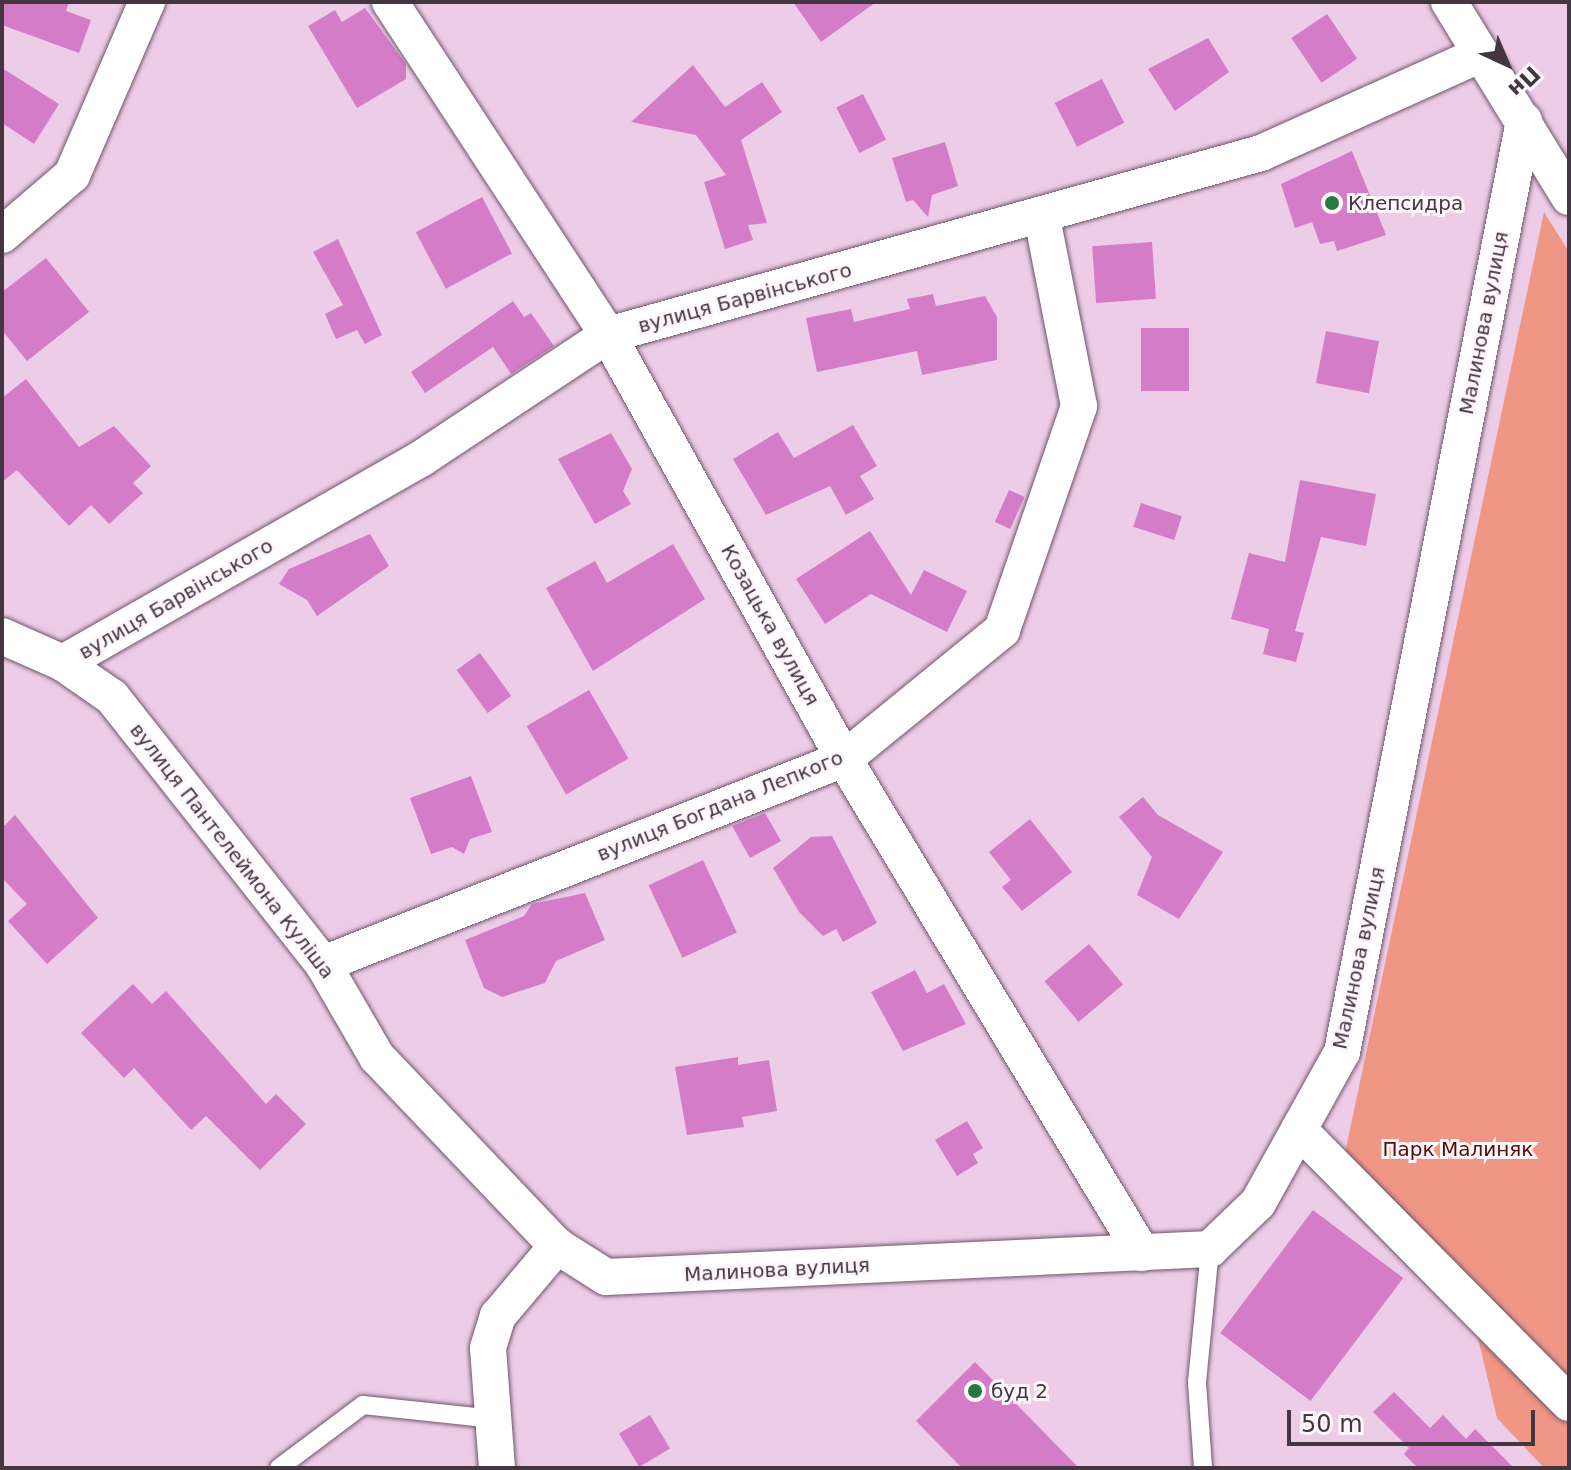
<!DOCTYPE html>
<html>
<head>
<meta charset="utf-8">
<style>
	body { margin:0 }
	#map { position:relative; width:1571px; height:1470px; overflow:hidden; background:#edcce7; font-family:"DejaVu Sans",sans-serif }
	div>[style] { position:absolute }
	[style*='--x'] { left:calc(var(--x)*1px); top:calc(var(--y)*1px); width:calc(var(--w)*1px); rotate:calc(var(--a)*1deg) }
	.green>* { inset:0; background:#ef9684 }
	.building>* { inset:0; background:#d57cc8; transform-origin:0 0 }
	.roads { filter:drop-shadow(0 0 2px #70556c) drop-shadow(0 0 2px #70556c) }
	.service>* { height:18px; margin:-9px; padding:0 9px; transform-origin:9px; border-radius:9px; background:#fff }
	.minor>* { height:36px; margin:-18px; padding:0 18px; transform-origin:18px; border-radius:18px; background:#fff }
	.dots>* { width:22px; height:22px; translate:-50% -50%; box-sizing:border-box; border:4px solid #fdf7fc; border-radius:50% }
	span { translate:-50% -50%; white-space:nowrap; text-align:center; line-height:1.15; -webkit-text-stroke:6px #fdf7fc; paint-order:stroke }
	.poi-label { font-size:20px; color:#433641 }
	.left { translate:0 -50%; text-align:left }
	.street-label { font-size:20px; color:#433641 }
	.park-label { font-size:20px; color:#550e03 }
	.frame { position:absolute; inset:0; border:4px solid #433641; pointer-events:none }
	.north { position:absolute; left:1467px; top:24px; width:80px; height:80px; -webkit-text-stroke:6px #fdf7fc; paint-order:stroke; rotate:136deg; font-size:22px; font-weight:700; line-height:32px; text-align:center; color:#433641 }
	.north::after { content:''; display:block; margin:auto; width:28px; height:36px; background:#433641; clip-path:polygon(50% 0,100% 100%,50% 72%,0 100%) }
	.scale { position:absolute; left:1287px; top:1410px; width:248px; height:36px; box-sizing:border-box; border:4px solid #433641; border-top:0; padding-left:10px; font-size:24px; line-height:28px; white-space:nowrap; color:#433641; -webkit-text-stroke:6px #fdf7fc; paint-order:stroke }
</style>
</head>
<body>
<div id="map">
	<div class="green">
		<i style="clip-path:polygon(1544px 212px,1569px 252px,1569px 1468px,1544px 1468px,1497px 1418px,1472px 1313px,1338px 1186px)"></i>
	</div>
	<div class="building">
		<i style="clip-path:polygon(2px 2px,69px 2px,66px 11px,91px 20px,79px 53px,2px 25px)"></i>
		<i style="clip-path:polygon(793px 2px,876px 2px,821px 42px)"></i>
		<i style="clip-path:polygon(365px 8px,406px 64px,406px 79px,357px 108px,308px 26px,335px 10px,342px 22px)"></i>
		<i style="left:1327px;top:14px;width:54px;height:43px;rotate:56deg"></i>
		<i style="clip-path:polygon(1208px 38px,1229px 72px,1175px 111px,1148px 69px)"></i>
		<i style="clip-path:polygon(693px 65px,725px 107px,762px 82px,782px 112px,741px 140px,767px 223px,748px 225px,753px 240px,725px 249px,704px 182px,726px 175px,696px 135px,631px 122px)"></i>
		<i style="clip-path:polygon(2px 68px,59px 104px,34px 144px,2px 123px)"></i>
		<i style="left:1102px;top:79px;width:49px;height:53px;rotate:63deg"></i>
		<i style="left:863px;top:94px;width:51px;height:30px;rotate:63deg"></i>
		<i style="clip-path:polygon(945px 142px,958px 186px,932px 195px,928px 217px,913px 200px,906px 202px,892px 158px)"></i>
		<i style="clip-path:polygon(1352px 151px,1386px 235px,1337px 251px,1334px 241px,1320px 244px,1312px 222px,1295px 228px,1281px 184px)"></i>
		<i style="left:482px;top:197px;width:64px;height:75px;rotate:62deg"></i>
		<i style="clip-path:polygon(338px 239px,382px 335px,365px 344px,357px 330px,336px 339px,325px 314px,343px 305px,313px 252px)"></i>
		<i style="left:1152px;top:242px;width:57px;height:60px;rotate:86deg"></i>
		<i style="clip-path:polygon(46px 258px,89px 312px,27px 361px,2px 330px,2px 292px)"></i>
		<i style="clip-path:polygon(933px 294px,936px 306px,985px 296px,997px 317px,997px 360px,922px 375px,917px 351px,817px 372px,806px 318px,851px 309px,854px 322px,910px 309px,907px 299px)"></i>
		<i style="clip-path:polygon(513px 301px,524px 317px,531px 313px,554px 346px,511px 374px,493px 347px,425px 393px,411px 372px)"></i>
		<i style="left:1141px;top:328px;width:48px;height:63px"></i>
		<i style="left:1326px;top:331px;width:54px;height:53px;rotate:11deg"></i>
		<i style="clip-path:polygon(26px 379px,79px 447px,114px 426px,151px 466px,133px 483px,143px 493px,109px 524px,91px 505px,69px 526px,17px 470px,2px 482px,2px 398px)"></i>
		<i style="clip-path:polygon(853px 425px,877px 466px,860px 476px,874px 499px,846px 515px,830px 486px,766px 515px,733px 459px,778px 432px,794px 458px)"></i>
		<i style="clip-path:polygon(611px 433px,632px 469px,623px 491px,631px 504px,595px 524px,558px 459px)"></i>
		<i style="clip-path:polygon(1300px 480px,1376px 494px,1366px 546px,1321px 537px,1295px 631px,1304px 633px,1296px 662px,1263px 654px,1269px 629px,1231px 619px,1249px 553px,1285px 562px)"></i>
		<i style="left:1009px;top:490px;width:17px;height:35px;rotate:24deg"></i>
		<i style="left:1141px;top:503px;width:43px;height:25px;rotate:18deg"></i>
		<i style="clip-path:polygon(870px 531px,911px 595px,924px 570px,967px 591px,947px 632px,871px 594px,825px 624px,796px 579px)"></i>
		<i style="clip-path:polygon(370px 534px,389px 566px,317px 616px,307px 600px,279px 584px,289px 569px)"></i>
		<i style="clip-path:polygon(673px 544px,705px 599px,593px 671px,546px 588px,595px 561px,607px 583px)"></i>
		<i style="left:480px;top:653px;width:53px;height:29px;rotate:54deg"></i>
		<i style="left:589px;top:690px;width:79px;height:72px;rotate:60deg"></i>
		<i style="clip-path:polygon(471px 776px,492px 832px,470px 839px,464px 854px,452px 847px,431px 854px,410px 798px)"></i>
		<i style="clip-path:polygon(1143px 797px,1158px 815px,1223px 852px,1179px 919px,1137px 895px,1152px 857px,1119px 817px)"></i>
		<i style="clip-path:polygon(765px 813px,781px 841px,750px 858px,732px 826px)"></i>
		<i style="clip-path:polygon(15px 815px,98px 918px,47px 964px,8px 921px,27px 904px,2px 878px,2px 828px)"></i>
		<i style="clip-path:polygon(1030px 819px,1072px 872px,1022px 911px,1002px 887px,1011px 880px,989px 852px)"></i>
		<i style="clip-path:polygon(832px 836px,877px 923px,843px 942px,836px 929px,823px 936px,799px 912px,773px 868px,811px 837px)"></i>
		<i style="left:703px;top:860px;width:80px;height:60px;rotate:65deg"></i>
		<i style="clip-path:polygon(585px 893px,605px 940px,556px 961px,545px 983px,502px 997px,484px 988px,465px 940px,524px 916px,532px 904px)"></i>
		<i style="left:1089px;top:944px;width:53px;height:58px;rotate:50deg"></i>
		<i style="clip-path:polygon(915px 970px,927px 993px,944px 984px,966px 1024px,903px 1051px,871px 992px)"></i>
		<i style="clip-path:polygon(133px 984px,152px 1004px,166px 991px,266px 1104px,276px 1094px,306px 1124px,260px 1170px,206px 1116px,191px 1130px,134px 1068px,124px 1078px,81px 1033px)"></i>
		<i style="clip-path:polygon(738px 1057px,738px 1065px,769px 1060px,777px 1111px,742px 1117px,744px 1127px,687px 1135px,675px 1067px)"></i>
		<i style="clip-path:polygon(967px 1121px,983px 1148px,973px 1154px,978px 1163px,957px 1176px,935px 1140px)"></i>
		<i style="left:1313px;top:1210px;width:113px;height:154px;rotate:37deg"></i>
		<i style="clip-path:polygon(975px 1362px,1079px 1468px,962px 1468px,916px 1421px)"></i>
		<i style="clip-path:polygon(1394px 1392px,1430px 1428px,1443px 1415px,1466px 1439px,1475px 1429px,1514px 1468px,1418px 1468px,1404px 1454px,1409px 1448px,1373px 1412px)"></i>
		<i style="left:650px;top:1415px;width:39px;height:36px;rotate:59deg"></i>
	</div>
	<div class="roads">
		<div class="service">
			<i style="--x:279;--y:1468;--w:105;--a:-36.9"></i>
			<i style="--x:363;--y:1405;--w:132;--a:6.1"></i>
			<i style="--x:1203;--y:1468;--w:86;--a:-94"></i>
			<i style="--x:1197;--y:1382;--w:134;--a:-84.4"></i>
		</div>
		<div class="minor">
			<i style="--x:390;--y:2;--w:398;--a:56.8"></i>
			<i style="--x:608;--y:335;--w:485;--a:60.9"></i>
			<i style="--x:844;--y:759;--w:577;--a:58.9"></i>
			<i style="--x:1449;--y:2;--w:229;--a:58.4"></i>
			<i style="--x:2;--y:235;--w:92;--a:-40.6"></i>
			<i style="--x:72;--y:175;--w:189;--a:-66.6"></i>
			<i style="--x:2;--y:636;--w:67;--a:23.9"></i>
			<i style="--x:63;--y:663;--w:60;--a:34.8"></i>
			<i style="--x:112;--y:697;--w:340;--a:51.7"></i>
			<i style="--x:323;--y:964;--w:108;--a:59.9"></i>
			<i style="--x:377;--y:1057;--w:261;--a:46.4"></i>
			<i style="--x:557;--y:1246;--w:58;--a:32.3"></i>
			<i style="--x:606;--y:1277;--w:605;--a:-2.65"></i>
			<i style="--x:1210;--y:1249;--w:66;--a:-43.8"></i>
			<i style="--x:1258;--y:1203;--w:173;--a:-60.9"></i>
			<i style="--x:1342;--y:1052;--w:949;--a:-78.94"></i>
			<i style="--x:63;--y:663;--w:413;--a:-29.7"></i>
			<i style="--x:422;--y:458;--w:223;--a:-33.5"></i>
			<i style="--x:608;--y:335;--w:678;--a:-15.57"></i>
			<i style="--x:1261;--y:153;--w:241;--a:-24.2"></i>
			<i style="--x:323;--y:964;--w:560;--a:-21.48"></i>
			<i style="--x:844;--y:759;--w:204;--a:-39.2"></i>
			<i style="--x:1002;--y:630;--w:237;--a:-71"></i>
			<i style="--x:1079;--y:406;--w:192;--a:-101.1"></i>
			<i style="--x:1299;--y:1130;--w:384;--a:45.3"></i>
			<i style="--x:497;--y:1468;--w:120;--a:-94.3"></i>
			<i style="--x:488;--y:1348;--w:34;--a:-73"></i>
			<i style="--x:498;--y:1316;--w:92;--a:-49.9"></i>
		</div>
	</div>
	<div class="dots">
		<i style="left:1332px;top:203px;background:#2a7745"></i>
		<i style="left:975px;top:1391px;background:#2a7745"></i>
	</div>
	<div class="poi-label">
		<span class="left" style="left:1348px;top:203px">Клепсидра</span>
		<span class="left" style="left:991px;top:1391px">буд 2</span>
	</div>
	<div class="street-label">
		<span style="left:745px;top:298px;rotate:-15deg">вулиця Барвінського</span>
		<span style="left:1484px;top:323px;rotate:-79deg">Малинова вулиця</span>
		<span style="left:176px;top:599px;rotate:-30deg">вулиця Барвінського</span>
		<span style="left:770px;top:625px;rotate:61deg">Козацька вулиця</span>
		<span style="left:720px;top:806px;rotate:-22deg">вулиця Богдана Лепкого</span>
		<span style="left:232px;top:851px;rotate:52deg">вулиця Пантелеймона Куліша</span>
		<span style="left:1359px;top:958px;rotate:-78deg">Малинова вулиця</span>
		<span style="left:777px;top:1270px;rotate:-3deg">Малинова вулиця</span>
	</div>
	<div class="park-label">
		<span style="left:1458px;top:1149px">Парк Малиняк</span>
	</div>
	<div class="frame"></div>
	<div class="north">Пн</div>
	<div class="scale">50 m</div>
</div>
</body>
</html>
